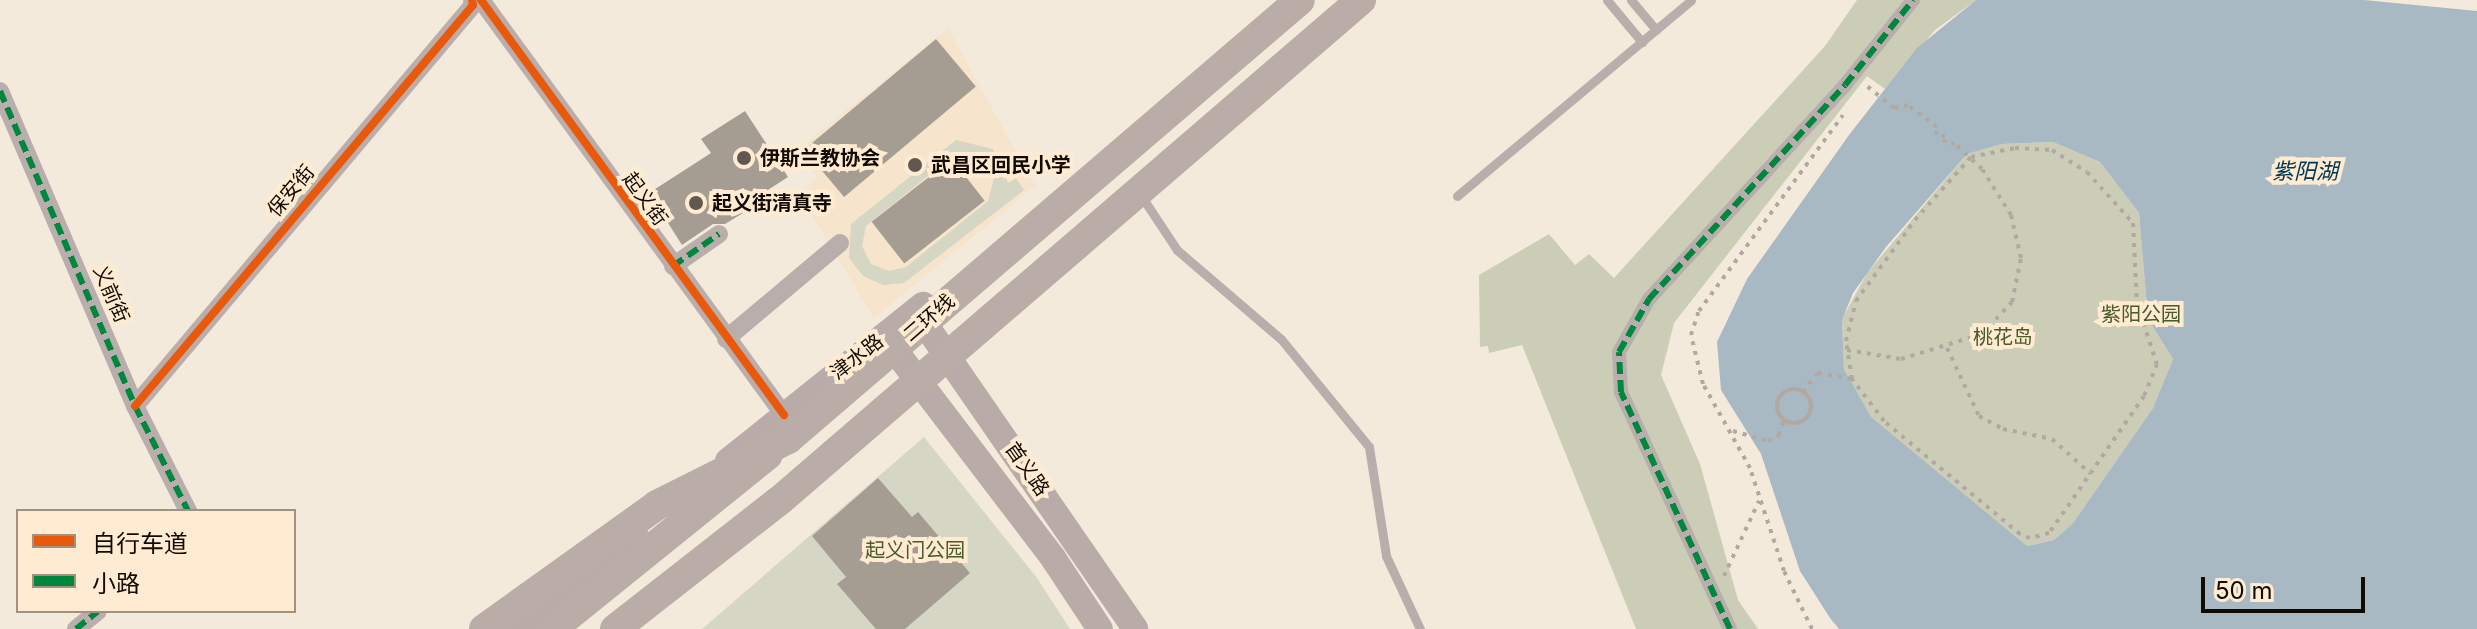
<!DOCTYPE html>
<html>
<head>
<meta charset="utf-8">
<style>
	body { margin:0 }
	#map { position:relative; width:2477px; height:629px; overflow:hidden; background:#f4eadc; font-family:Inter,"Noto Sans SC",sans-serif }
	div>[style] { position:absolute }
	[style*='--x'] { left:calc(var(--x)*1px); top:calc(var(--y)*1px); width:calc(var(--w)*1px); rotate:calc(var(--a)*1deg) }
	.built>* { inset:0; background:#f6e4cd }
	.green>* { inset:0; background:#d6d6c5 }
	.forest>* { inset:0; background:#cbcdb7 }
	.water>* { inset:0; background:#a8b9c4 }
	.building>* { inset:0; background:#a59d92; transform-origin:0 0 }
	.path>* { height:4px; margin-top:-2px; transform-origin:0; background:repeating-linear-gradient(90deg,#b2a8a2 0 4px,transparent 0 10px) }
	.path>.ring { margin:-2px; padding:0; box-sizing:content-box; background:none; border:4px solid #b2a8a2; border-radius:50% }
	.service>* { height:9px; margin:-4.5px; padding:0 4.5px; transform-origin:4.5px; border-radius:4.5px; background:#baaeac }
	.pedestrian>* { height:14px; margin:-7px; padding:0 7px; transform-origin:7px; border-radius:7px; background:#baaeac }
	.minor>* { height:18px; margin:-9px; padding:0 9px; transform-origin:9px; border-radius:9px; background:#baaeac }
	.secondary>* { height:26px; margin:-13px; padding:0 13px; transform-origin:13px; border-radius:13px; background:#b9aca8 }
	.trunk>* { height:30px; margin:-15px; padding:0 15px; transform-origin:15px; border-radius:15px; background:#baaca6 }
	.trunk-bridge>* { height:30px; margin:-15px; padding:0 15px; transform-origin:15px; border-radius:15px; background:#baaca6 }
	.quiet>* { height:6px; margin-top:-3px; transform-origin:0; background:repeating-linear-gradient(90deg,#00873e 0 12px,transparent 0 18px) }
	.cycleway>* { height:8px; margin:-4px; padding:0 4px; transform-origin:4px; border-radius:4px; background:#e8590c }
	.dots>* { width:22px; height:22px; translate:-50% -50%; box-sizing:border-box; border:4px solid #ffebd2; border-radius:50% }
	span { translate:-50% -50%; white-space:nowrap; text-align:center; line-height:1.15; -webkit-text-stroke:8px #ffebd2; paint-order:stroke }
	.poi-label { font-size:20px; color:#110b04; font-weight:700 }
	.left { translate:0 -50%; text-align:left }
	.street-label { font-size:20px; color:#110b04 }
	.park-label { font-size:20px; color:#495a2b }
	.water-label { font-size:22px; color:#003755; font-style:italic }
	.legend { position:absolute; left:16px; top:509px; width:280px; height:104px; box-sizing:border-box; background:#ffebd2; border:2px solid #a09180; margin:0; padding:10px 14px; list-style:none; font-size:24px; color:#110b04 }
	.legend li { display:flex; align-items:center; gap:16px; height:40px }
	.legend b { width:40px; border:2px solid #a09180 }
	.scale { position:absolute; left:2201px; top:577px; width:164px; height:36px; box-sizing:border-box; border:4px solid #110b04; border-top:0; padding-left:10px; font-size:24px; line-height:28px; white-space:nowrap; color:#110b04; -webkit-text-stroke:6px #ffebd2; paint-order:stroke }
</style>
</head>
<body>
<div id="map">
	<div class="built">
		<i style="clip-path:polygon(948px 28px,1035px 186px,874px 318px,799px 194px,818px 178px,796px 151px)"></i>
	</div>
	<div class="green">
		<i style="clip-path:polygon(evenodd,956px 140px,993px 149px,1008px 183px,1016px 178px,1024px 190px,904px 283px,883px 285px,863px 276px,849px 258px,851px 224px,956px 140px,955px 154px,972px 154px,987px 163px,994px 178px,988px 201px,906px 267px,889px 271px,871px 264px,862px 246px,866px 226px,955px 154px)"></i>
		<i style="clip-path:polygon(924px 437px,1037px 578px,1070px 629px,702px 629px)"></i>
	</div>
	<div class="forest">
		<i style="clip-path:polygon(1857px 0,1976px 0,1935px 30px,1885px 89px,1867px 76px,1674px 323px,1661px 375px,1700px 464px,1738px 600px,1758px 629px,1636px 629px,1522px 345px,1489px 353px,1488px 346px,1480px 347px,1479px 275px,1549px 234px,1575px 265px,1589px 254px,1614px 278px,1825px 46px)"></i>
		<i style="clip-path:polygon(2053px 142px,2100px 162px,2139px 213px,2148px 319px,2173px 359px,2153px 408px,2073px 523px,2054px 540px,2027px 546px,1871px 418px,1844px 369px,1842px 319px,1867px 273px,1967px 154px,2002px 144px)"></i>
	</div>
	<div class="water">
		<i style="clip-path:polygon(evenodd,1976px 0,2364px 0,2477px 11px,2477px 629px,1839px 629px,1830px 618px,1800px 571px,1761px 454px,1721px 390px,1717px 342px,1747px 279px,1849px 135px,1917px 48px,1976px 0,2053px 142px,2100px 162px,2139px 213px,2148px 319px,2173px 359px,2153px 408px,2073px 523px,2054px 540px,2027px 546px,1871px 417px,1844px 369px,1842px 320px,1853px 293px,1886px 247px,1967px 154px,2002px 144px,2053px 142px)"></i>
	</div>
	<div class="building">
		<i style="left:936px;top:39px;width:62px;height:172px;rotate:50deg"></i>
		<i style="clip-path:polygon(745px 111px,788px 177px,740px 208px,743px 213px,725px 224px,713px 224px,682px 245px,649px 193px,711px 153px,701px 139px)"></i>
		<i style="left:952px;top:159px;width:53px;height:102px;rotate:52deg"></i>
		<i style="clip-path:polygon(878px 478px,912px 517px,918px 512px,970px 573px,905px 629px,876px 629px,837px 584px,846px 577px,812px 536px)"></i>
	</div>
	<div class="path">
		<i style="--x:1947;--y:348;--w:75;--a:64.8"></i>
		<i style="--x:1979;--y:416;--w:27;--a:28"></i>
		<i style="--x:2003;--y:429;--w:50;--a:11.5"></i>
		<i style="--x:2052;--y:439;--w:52;--a:41.9"></i>
		<i style="--x:1847;--y:350;--w:55;--a:9.5"></i>
		<i style="--x:1901;--y:359;--w:85;--a:-17.2"></i>
		<i style="--x:1982;--y:334;--w:44;--a:-46.8"></i>
		<i style="--x:2012;--y:302;--w:45;--a:-78.4"></i>
		<i style="--x:2021;--y:258;--w:44;--a:-103.1"></i>
		<i style="--x:2011;--y:215;--w:54;--a:-122.2"></i>
		<i style="--x:1982;--y:169;--w:37;--a:-137"></i>
		<i style="--x:1955;--y:144;--w:10;--a:-174"></i>
		<i style="--x:1945;--y:143;--w:7;--a:-90"></i>
		<i style="--x:1945;--y:136;--w:9;--a:-174"></i>
		<i style="--x:1936;--y:135;--w:8;--a:-83"></i>
		<i style="--x:1937;--y:127;--w:36;--a:-143"></i>
		<i style="--x:1908;--y:105;--w:14;--a:168"></i>
		<i style="--x:1894;--y:108;--w:35;--a:-141"></i>
		<i class="ring" style="left:1777px;top:389px;width:30px;height:30px"></i>
		<i style="--x:1803;--y:392;--w:24;--a:-52"></i>
		<i style="--x:1818;--y:373;--w:35;--a:10"></i>
		<i style="--x:1852;--y:379;--w:38;--a:-99"></i>
		<i style="--x:1846;--y:341;--w:41;--a:-76"></i>
		<i style="--x:1856;--y:301;--w:100;--a:-53.9"></i>
		<i style="--x:1915;--y:220;--w:84;--a:-48.4"></i>
		<i style="--x:1971;--y:157;--w:45;--a:-11.6"></i>
		<i style="--x:2015;--y:148;--w:37;--a:3"></i>
		<i style="--x:2052;--y:150;--w:41;--a:32.2"></i>
		<i style="--x:2087;--y:172;--w:69;--a:48"></i>
		<i style="--x:2133;--y:223;--w:81;--a:87.2"></i>
		<i style="--x:2137;--y:304;--w:63;--a:71.6"></i>
		<i style="--x:2157;--y:364;--w:35;--a:112"></i>
		<i style="--x:2144;--y:396;--w:167;--a:124.7"></i>
		<i style="--x:2049;--y:533;--w:20;--a:165"></i>
		<i style="--x:2030;--y:538;--w:11;--a:-158"></i>
		<i style="--x:2020;--y:534;--w:177;--a:-140.3"></i>
		<i style="--x:1884;--y:421;--w:53;--a:-127.3"></i>
		<i style="--x:1733;--y:431;--w:36;--a:16"></i>
		<i style="--x:1768;--y:441;--w:13;--a:-29"></i>
		<i style="--x:1779;--y:435;--w:16;--a:-72"></i>
		<i style="--x:1724;--y:576;--w:83;--a:-65"></i>
		<i style="--x:1812;--y:629;--w:64;--a:-115.8"></i>
		<i style="--x:1784;--y:571;--w:108;--a:-108.3"></i>
		<i style="--x:1750;--y:468;--w:96;--a:-119.2"></i>
		<i style="--x:1703;--y:384;--w:50;--a:-103.8"></i>
		<i style="--x:1691;--y:335;--w:25;--a:-72"></i>
		<i style="--x:1699;--y:311;--w:243;--a:-53.7"></i>
	</div>
	<div class="service">
		<i style="--x:1607;--y:0;--w:55;--a:50.2"></i>
		<i style="--x:1631;--y:0;--w:39;--a:50"></i>
		<i style="--x:1140;--y:194;--w:67;--a:56.5"></i>
		<i style="--x:1177;--y:250;--w:137;--a:40.6"></i>
		<i style="--x:1281;--y:339;--w:139;--a:50.8"></i>
		<i style="--x:1369;--y:447;--w:110;--a:81.1"></i>
		<i style="--x:1386;--y:556;--w:81;--a:65"></i>
		<i style="--x:1457;--y:196;--w:305;--a:-39.9"></i>
	</div>
	<div class="pedestrian">
		<i style="--x:1730;--y:629;--w:261;--a:-114.7"></i>
		<i style="--x:1621;--y:392;--w:40;--a:-92.9"></i>
		<i style="--x:1619;--y:352;--w:61;--a:-60.5"></i>
		<i style="--x:1649;--y:299;--w:290;--a:-47.5"></i>
		<i style="--x:1845;--y:85;--w:109;--a:-51.3"></i>
	</div>
	<div class="minor">
		<i style="--x:481;--y:0;--w:514;--a:53.87"></i>
		<i style="--x:0;--y:91;--w:343;--a:66.8"></i>
		<i style="--x:135;--y:406;--w:118;--a:63.2"></i>
		<i style="--x:673;--y:266;--w:56;--a:-34.8"></i>
		<i style="--x:726;--y:339;--w:149;--a:-40.1"></i>
		<i style="--x:135;--y:406;--w:524;--a:-49.87"></i>
		<i style="--x:473;--y:5;--w:5;--a:-101"></i>
		<i style="--x:76;--y:629;--w:28;--a:-39"></i>
	</div>
	<div class="secondary">
		<i style="--x:916;--y:311;--w:386;--a:55.4"></i>
		<i style="--x:884;--y:336;--w:279;--a:52.7"></i>
		<i style="--x:1053;--y:558;--w:85;--a:56.5"></i>
		<i style="--x:728;--y:461;--w:250;--a:-38.7"></i>
		<i style="--x:522;--y:629;--w:147;--a:-39.2"></i>
	</div>
	<div class="trunk">
		<i style="--x:552;--y:629;--w:277;--a:-38.9"></i>
		<i style="--x:615;--y:629;--w:208;--a:-38"></i>
	</div>
	<div class="trunk-bridge">
		<i style="--x:779;--y:501;--w:768;--a:-40.72"></i>
		<i style="--x:484;--y:629;--w:213;--a:-35.6"></i>
		<i style="--x:657;--y:505;--w:147;--a:-26.7"></i>
		<i style="--x:788;--y:439;--w:674;--a:-40.61"></i>
	</div>
	<div class="quiet">
		<i style="--x:0;--y:91;--w:343;--a:66.8"></i>
		<i style="--x:135;--y:406;--w:118;--a:63.2"></i>
		<i style="--x:673;--y:266;--w:56;--a:-34.8"></i>
		<i style="--x:76;--y:629;--w:28;--a:-39"></i>
		<i style="--x:1730;--y:629;--w:261;--a:-114.7"></i>
		<i style="--x:1621;--y:392;--w:40;--a:-92.9"></i>
		<i style="--x:1619;--y:352;--w:61;--a:-60.5"></i>
		<i style="--x:1649;--y:299;--w:290;--a:-47.5"></i>
		<i style="--x:1845;--y:85;--w:109;--a:-51.3"></i>
	</div>
	<div class="cycleway">
		<i style="--x:481;--y:0;--w:514;--a:53.87"></i>
		<i style="--x:135;--y:406;--w:524;--a:-49.87"></i>
		<i style="--x:473;--y:5;--w:5;--a:-101"></i>
	</div>
	<div class="dots">
		<i style="left:744px;top:158px;background:#605950"></i>
		<i style="left:915px;top:165px;background:#605950"></i>
		<i style="left:696px;top:203px;background:#605950"></i>
	</div>
	<div class="poi-label">
		<span class="left" style="left:760px;top:158px">伊斯兰教协会</span>
		<span class="left" style="left:931px;top:165px">武昌区回民小学</span>
		<span class="left" style="left:712px;top:203px">起义街清真寺</span>
	</div>
	<div class="street-label">
		<span style="left:291px;top:191px;rotate:-50deg">保安街</span>
		<span style="left:645px;top:199px;rotate:54deg">起义街</span>
		<span style="left:111px;top:294px;rotate:67deg">义前街</span>
		<span style="left:929px;top:318px;rotate:-41deg">二环线</span>
		<span style="left:857px;top:357px;rotate:-38deg">津水路</span>
		<span style="left:1027px;top:469px;rotate:55deg">首义路</span>
	</div>
	<div class="park-label">
		<span style="left:2141px;top:314px">紫阳公园</span>
		<span style="left:2003px;top:337px">桃花岛</span>
		<span style="left:915px;top:550px">起义门公园</span>
	</div>
	<div class="water-label">
		<span style="left:2305px;top:172px">紫阳湖</span>
	</div>
	<ul class="legend">
	<li><b style="height:10px;background:#e8590c"></b>自行车道</li>
	<li><b style="height:10px;background:#00873e"></b>小路</li>
	</ul>
	<div class="scale">50 m</div>
</div>
</body>
</html>
